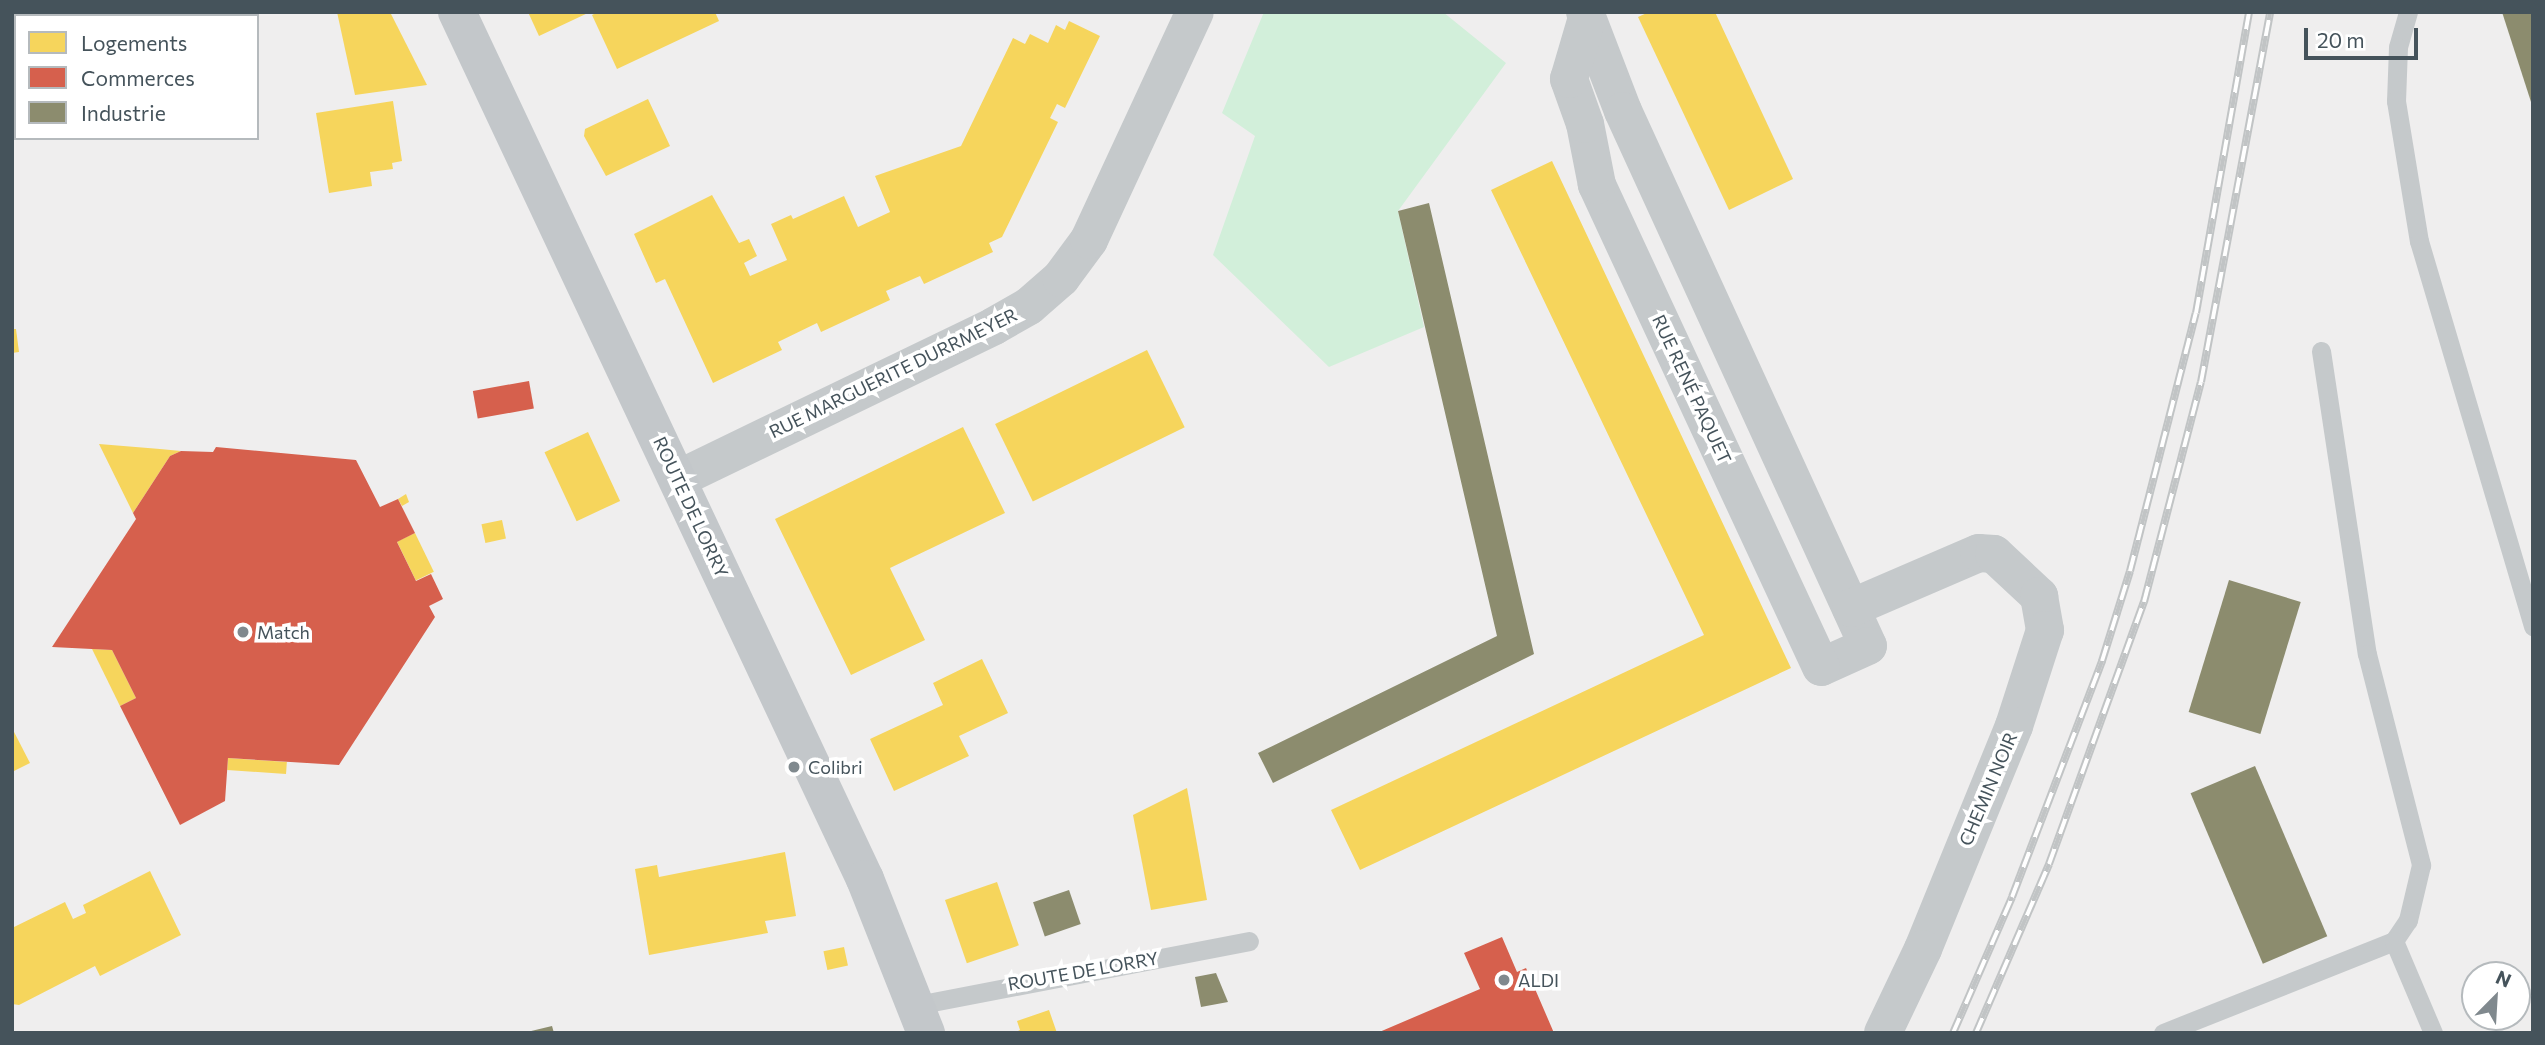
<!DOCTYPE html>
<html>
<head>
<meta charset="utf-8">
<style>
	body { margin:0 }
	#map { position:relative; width:2545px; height:1045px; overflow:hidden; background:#efeeee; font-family:Commissioner,sans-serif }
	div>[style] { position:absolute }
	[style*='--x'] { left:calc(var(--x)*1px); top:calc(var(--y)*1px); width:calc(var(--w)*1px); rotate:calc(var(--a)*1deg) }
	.green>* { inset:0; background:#d2efda }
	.homes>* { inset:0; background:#f6d55c; transform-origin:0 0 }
	.shops>* { inset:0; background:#d6604d; transform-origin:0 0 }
	.industry>* { inset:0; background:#8c8c6e; transform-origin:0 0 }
	.service>* { height:19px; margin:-9.5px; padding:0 9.5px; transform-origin:9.5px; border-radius:9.5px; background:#c5c9cb }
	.minor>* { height:38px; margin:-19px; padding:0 19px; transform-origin:19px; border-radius:19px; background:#c5c9cb }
	.primary>* { height:38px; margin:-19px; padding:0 19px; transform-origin:19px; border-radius:19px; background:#c3c7ca }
	.rail>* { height:8px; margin-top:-4px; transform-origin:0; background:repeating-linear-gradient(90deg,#fff 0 16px,#c1c4c5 0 32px); box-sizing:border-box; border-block:2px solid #c1c4c5 }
	.dots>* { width:19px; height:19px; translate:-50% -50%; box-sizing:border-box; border:4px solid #fff; border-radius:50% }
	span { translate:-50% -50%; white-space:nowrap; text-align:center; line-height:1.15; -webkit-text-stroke:7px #fff; paint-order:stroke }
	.street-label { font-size:18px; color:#45535b }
	.poi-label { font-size:18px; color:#45535b }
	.left { translate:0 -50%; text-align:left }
	.frame { position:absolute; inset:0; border:14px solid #45535b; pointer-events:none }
	.legend { position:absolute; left:14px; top:14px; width:245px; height:126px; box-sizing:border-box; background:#fff; border:2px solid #b5babd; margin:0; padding:9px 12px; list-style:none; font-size:21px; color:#45535b }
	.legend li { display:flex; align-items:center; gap:14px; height:35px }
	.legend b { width:35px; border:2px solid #b5babd }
	.north { position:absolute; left:2461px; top:961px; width:70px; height:70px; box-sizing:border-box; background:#fff; border:2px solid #b5babd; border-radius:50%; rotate:24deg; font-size:19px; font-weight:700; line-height:28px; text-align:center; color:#45535b }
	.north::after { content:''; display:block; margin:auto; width:24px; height:32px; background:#80898e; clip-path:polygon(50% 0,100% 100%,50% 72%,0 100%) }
	.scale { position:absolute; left:2304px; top:28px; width:114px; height:32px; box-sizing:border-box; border:4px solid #45535b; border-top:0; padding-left:9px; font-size:21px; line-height:24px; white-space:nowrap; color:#45535b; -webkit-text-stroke:5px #fff; paint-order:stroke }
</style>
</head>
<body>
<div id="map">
	<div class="green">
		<i style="clip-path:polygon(1264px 12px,1443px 12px,1506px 63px,1398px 211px,1424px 327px,1329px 367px,1213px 255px,1255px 136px,1222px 113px)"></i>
	</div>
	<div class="homes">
		<i style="clip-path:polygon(12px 12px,162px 12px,163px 16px,16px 16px,16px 80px)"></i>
		<i style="clip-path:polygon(337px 12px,390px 12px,427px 85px,355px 95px)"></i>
		<i style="clip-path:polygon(528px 12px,590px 12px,539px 36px)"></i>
		<i style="clip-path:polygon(598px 12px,715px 12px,719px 21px,617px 69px,592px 15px)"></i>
		<i style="clip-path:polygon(1649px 12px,1715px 12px,1793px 179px,1729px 210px,1638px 17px)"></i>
		<i style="clip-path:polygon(1069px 21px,1100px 36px,1065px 108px,1057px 104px,1050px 118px,1058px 122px,1002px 237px,989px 243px,993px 252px,924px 284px,920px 276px,886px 291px,890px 300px,821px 332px,817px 323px,778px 342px,782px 350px,713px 383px,665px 279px,656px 283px,634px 234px,712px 195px,739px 243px,749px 239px,757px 256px,744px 263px,750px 276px,787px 260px,771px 224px,791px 215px,793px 219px,844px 196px,858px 227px,890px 212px,875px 176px,961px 146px,1013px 38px,1025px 44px,1030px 34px,1048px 43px,1056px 25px,1065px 30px)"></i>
		<i style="clip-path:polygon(648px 99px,670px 146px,606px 176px,584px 136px,585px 129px)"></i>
		<i style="clip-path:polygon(393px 101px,402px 161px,392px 163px,393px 169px,370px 172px,372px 186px,329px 193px,316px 113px)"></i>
		<i style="clip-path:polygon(1552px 161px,1791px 668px,1360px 870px,1331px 810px,1704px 635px,1491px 190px)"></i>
		<i style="clip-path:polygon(12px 329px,16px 329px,19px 352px,12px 353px)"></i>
		<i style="left:1147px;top:350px;width:86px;height:169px;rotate:64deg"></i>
		<i style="clip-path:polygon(963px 427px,1005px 513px,890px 568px,925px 640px,851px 675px,775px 519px)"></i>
		<i style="left:588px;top:432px;width:76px;height:48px;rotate:65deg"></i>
		<i style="clip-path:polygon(99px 444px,160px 449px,181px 451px,170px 456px,133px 513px)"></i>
		<i style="clip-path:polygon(406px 494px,409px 502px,402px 506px,398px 499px)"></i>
		<i style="left:502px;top:520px;width:19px;height:21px;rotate:78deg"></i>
		<i style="left:415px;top:533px;width:43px;height:20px;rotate:64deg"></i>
		<i style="clip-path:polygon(92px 649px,112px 650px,136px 698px,120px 706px)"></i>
		<i style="clip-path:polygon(982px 659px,1008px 713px,959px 736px,969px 756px,894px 791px,870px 739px,943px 705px,933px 683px)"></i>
		<i style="clip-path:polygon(12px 728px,30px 763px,12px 772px)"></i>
		<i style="left:228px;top:758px;width:59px;height:12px;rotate:4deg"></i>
		<i style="clip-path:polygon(1187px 788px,1207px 900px,1151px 910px,1133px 815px)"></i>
		<i style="clip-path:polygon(785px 852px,796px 916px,765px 921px,768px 933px,649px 955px,635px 869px,657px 865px,659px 877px)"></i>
		<i style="clip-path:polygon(150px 871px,181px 935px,100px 976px,95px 966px,19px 1005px,12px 1004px,12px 928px,65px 902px,73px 919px,86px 913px,83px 905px)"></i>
		<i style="left:997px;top:882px;width:67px;height:55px;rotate:71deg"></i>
		<i style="left:844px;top:947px;width:19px;height:21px;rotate:78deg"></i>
		<i style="clip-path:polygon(1049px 1010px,1057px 1033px,1014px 1033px,1020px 1030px,1017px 1021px)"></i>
	</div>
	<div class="shops">
		<i style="left:529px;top:381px;width:28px;height:57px;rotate:80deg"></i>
		<i style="clip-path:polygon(216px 447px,356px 460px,380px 507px,398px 499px,415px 533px,397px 542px,416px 581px,431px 574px,443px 599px,429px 606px,435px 617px,339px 765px,228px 758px,225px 801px,180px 825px,120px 706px,136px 698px,112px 650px,52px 647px,136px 519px,133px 513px,170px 456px,181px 451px,213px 452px)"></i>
		<i style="clip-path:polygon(1502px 937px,1517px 972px,1526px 968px,1554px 1033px,1377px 1033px,1480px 989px,1464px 953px)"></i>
	</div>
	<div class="industry">
		<i style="clip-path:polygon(2502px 12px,2533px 12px,2533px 105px,2532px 105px)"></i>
		<i style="clip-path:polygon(1429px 203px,1534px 654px,1273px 783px,1258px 753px,1497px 636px,1398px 211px)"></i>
		<i style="left:2229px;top:580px;width:75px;height:138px;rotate:17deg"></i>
		<i style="left:2255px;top:766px;width:185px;height:70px;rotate:67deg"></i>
		<i style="left:1069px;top:890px;width:36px;height:38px;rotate:71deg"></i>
		<i style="clip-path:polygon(1216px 973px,1228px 1002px,1201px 1007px,1195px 977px)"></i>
		<i style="clip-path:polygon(552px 1026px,554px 1033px,527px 1033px,527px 1032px)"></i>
	</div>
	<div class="service">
		<i style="--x:2408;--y:12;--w:36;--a:106"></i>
		<i style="--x:2398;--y:47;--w:54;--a:92.1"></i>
		<i style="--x:2396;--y:101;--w:142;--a:80.7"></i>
		<i style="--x:2419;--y:241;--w:402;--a:73.5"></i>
		<i style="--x:2321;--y:351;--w:306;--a:81.4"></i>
		<i style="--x:2367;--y:654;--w:218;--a:75.6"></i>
		<i style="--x:2421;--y:865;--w:57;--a:103.3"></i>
		<i style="--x:2408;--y:920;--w:25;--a:124"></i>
		<i style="--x:917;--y:1005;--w:338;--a:-10.9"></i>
		<i style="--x:2163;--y:1033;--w:249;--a:-21.7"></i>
		<i style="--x:2394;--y:941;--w:100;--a:67"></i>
	</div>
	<div class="minor">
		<i style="--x:1585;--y:12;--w:106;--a:69"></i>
		<i style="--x:1623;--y:111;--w:588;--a:65.39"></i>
		<i style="--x:1868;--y:646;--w:51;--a:155.9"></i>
		<i style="--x:1821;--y:667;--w:532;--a:-114.93"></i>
		<i style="--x:1597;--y:185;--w:62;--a:-101.1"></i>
		<i style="--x:1585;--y:124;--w:48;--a:-109.6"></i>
		<i style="--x:1569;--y:79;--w:64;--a:-73.6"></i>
		<i style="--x:678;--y:479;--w:351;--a:-25.8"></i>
		<i style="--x:994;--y:326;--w:40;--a:-29.7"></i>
		<i style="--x:1029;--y:306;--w:43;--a:-41.2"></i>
		<i style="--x:1061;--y:278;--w:47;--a:-53.6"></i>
		<i style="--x:1089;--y:240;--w:251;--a:-65.1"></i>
		<i style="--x:1851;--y:608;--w:139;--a:-23.3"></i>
		<i style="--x:1979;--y:553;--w:15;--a:4"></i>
		<i style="--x:1994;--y:554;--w:62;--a:43"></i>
		<i style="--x:2039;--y:596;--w:35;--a:80"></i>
		<i style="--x:2045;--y:630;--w:101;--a:107.9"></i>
		<i style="--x:2014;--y:726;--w:241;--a:112.2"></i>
		<i style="--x:1923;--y:949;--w:93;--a:115.5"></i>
	</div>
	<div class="primary">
		<i style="--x:457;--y:12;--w:958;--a:64.8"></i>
		<i style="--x:865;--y:879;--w:166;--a:68.4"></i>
	</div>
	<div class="rail">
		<i style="--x:1953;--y:1033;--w:148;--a:-66.5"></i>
		<i style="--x:2012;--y:897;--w:253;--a:-69.1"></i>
		<i style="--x:2102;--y:661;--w:94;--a:-72.7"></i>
		<i style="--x:2130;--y:571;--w:266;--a:-75.7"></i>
		<i style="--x:2196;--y:313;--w:306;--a:-80"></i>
		<i style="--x:1976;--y:1033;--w:184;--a:-66.6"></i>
		<i style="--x:2049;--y:864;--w:279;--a:-70.1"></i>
		<i style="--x:2144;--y:602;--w:227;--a:-75.5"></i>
		<i style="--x:2201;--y:382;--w:376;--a:-79.4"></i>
	</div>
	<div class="dots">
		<i style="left:243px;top:632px;background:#80898e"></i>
		<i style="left:794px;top:767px;background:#80898e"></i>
		<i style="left:1504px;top:980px;background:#80898e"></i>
	</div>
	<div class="street-label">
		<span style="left:893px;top:373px;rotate:-26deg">RUE MARGUERITE DURRMEYER</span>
		<span style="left:1692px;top:389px;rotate:65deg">RUE RENÉ PAQUET</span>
		<span style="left:691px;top:507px;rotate:65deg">ROUTE DE LORRY</span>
		<span style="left:1988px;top:789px;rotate:-67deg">CHEMIN NOIR</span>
		<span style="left:1083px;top:971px;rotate:-10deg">ROUTE DE LORRY</span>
	</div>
	<div class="poi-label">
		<span class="left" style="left:257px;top:632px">Match</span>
		<span class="left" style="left:808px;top:767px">Colibri</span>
		<span class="left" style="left:1518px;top:980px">ALDI</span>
	</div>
	<div class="frame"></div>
	<ul class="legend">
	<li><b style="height:19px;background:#f6d55c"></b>Logements</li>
	<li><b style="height:19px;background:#d6604d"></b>Commerces</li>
	<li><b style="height:19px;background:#8c8c6e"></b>Industrie</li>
	</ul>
	<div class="north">N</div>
	<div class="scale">20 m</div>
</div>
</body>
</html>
